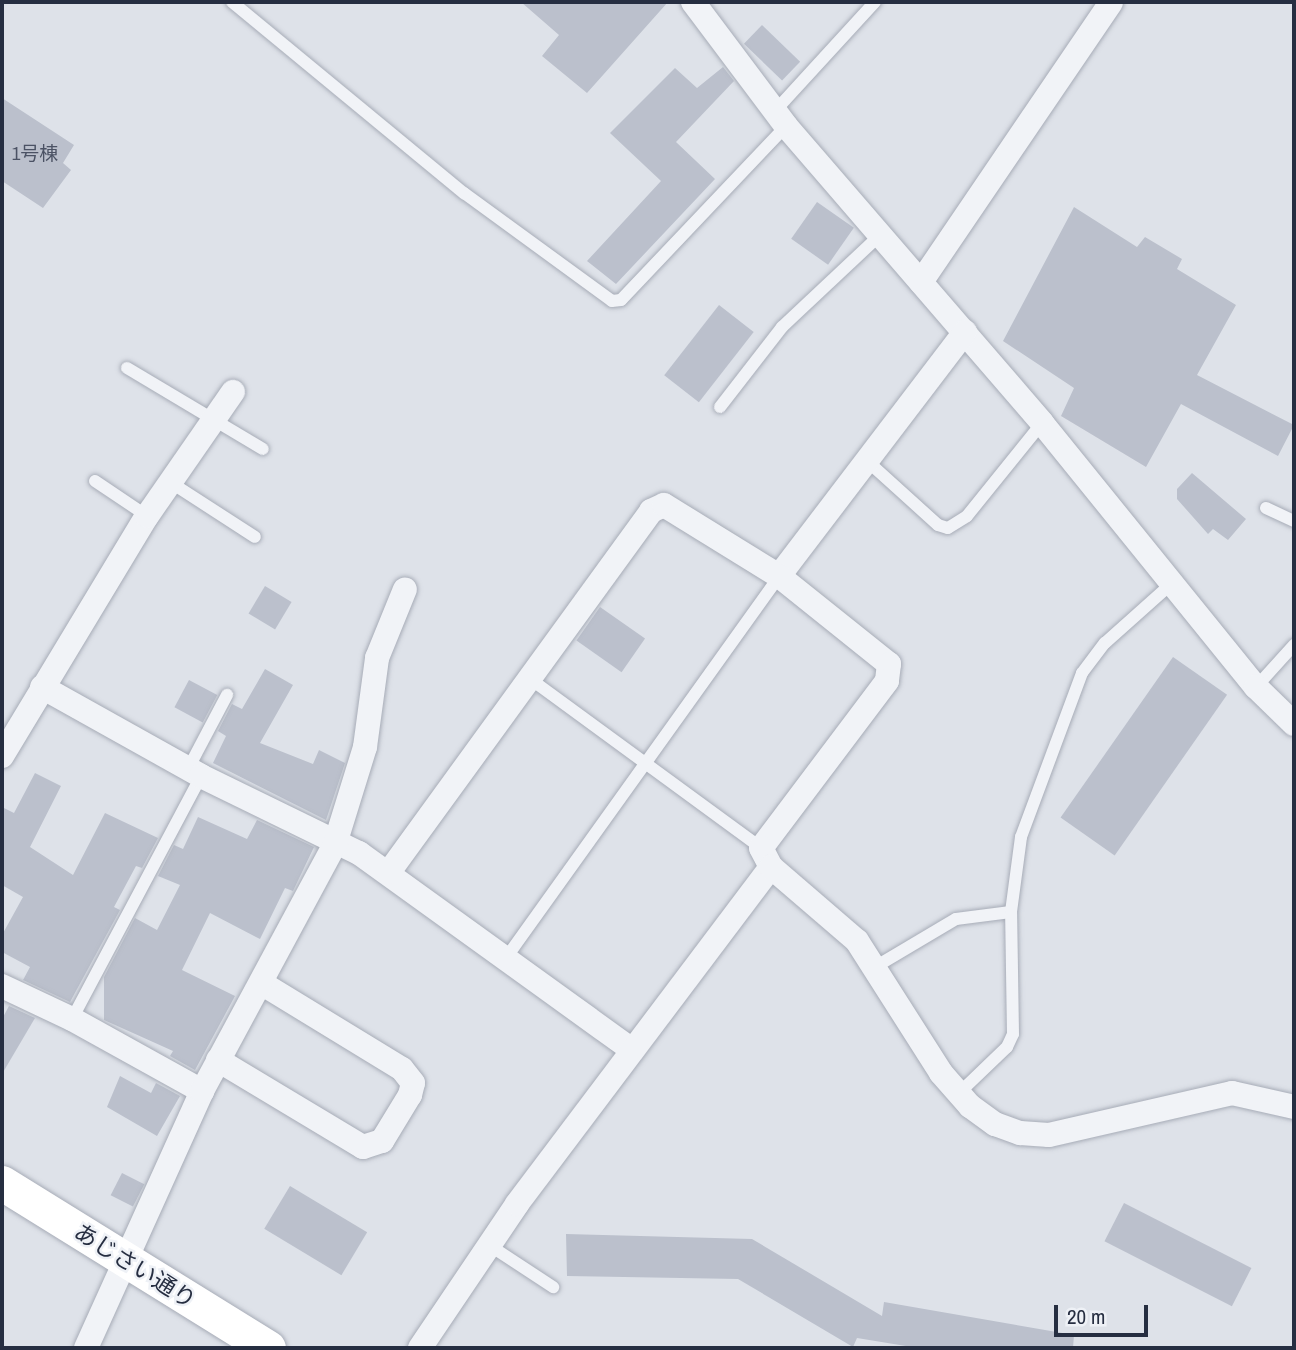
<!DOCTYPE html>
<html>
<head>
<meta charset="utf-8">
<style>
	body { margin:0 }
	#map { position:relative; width:1296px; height:1350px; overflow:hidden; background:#dee2e9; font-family:"Archivo Narrow","Noto Sans JP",sans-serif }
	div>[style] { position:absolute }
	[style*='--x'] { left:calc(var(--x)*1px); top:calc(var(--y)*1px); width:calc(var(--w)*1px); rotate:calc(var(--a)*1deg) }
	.building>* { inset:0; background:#bbc0cc; transform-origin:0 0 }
	.roads { filter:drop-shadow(0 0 2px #a7acb7) drop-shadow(0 0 2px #a7acb7) }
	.lane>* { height:12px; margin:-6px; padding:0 6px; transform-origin:6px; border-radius:6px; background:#f1f3f7 }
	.street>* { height:24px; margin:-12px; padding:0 12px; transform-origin:12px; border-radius:12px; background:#f1f3f7 }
	.secondary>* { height:35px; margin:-17.5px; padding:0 17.5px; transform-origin:17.5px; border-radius:17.5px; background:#fff }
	span { translate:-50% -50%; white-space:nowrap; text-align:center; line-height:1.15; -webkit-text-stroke:5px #eef1f6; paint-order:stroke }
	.number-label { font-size:19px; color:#4b5264 }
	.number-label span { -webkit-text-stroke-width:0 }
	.street-label { font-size:23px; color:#262e41 }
	.frame { position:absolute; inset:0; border:4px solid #262e41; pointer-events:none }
	.scale { position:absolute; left:1054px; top:1305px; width:94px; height:32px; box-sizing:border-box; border:4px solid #262e41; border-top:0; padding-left:9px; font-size:21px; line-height:24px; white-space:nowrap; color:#262e41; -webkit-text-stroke:5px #eef1f6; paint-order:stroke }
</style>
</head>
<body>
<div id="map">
	<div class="building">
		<i style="clip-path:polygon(521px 2px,668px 2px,587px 93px,542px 56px,559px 35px)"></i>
		<i style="left:762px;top:25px;width:53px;height:26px;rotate:44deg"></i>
		<i style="clip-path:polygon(723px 67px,734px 81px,676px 142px,715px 179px,616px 284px,587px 261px,661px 181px,610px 133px,675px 68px,697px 88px)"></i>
		<i style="clip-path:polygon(2px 98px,74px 145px,63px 163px,71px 170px,43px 208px,2px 181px)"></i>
		<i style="left:817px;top:202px;width:45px;height:45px;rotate:35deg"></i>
		<i style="clip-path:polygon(1074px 207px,1137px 247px,1145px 237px,1182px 259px,1177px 269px,1236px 305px,1197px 375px,1294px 425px,1278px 456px,1181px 404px,1146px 467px,1061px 416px,1074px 388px,1003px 341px)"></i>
		<i style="left:719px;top:305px;width:44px;height:89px;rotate:38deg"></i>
		<i style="clip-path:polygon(1192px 473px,1246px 519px,1228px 540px,1213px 529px,1208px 534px,1177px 499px,1177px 489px)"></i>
		<i style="left:265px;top:586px;width:31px;height:32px;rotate:31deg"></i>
		<i style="left:600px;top:607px;width:55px;height:41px;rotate:35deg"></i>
		<i style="left:1173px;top:657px;width:66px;height:196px;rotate:35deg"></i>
		<i style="clip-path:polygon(265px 669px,293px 685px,260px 743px,313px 764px,319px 750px,345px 763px,326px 820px,213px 763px,226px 736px,218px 731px,232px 704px,242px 709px)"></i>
		<i style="left:189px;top:680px;width:32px;height:31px;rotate:28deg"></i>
		<i style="clip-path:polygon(35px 773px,61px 786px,30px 847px,73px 875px,105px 813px,158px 838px,142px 868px,136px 866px,114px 907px,120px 910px,70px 1002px,23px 980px,30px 967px,2px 952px,2px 935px,23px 897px,2px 885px,2px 807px,14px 813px)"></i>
		<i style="clip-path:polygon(198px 817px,247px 839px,257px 820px,314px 847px,293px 891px,285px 888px,260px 939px,210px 913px,182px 970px,235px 996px,195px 1070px,170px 1056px,173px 1051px,104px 1020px,104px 977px,135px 918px,157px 930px,180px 885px,158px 876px,174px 845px,183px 849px)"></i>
		<i style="clip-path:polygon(9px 1006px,35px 1018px,2px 1074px,2px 1019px)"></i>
		<i style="clip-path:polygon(120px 1076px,151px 1093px,156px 1083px,180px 1096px,157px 1136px,107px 1107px)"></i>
		<i style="left:122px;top:1173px;width:25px;height:25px;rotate:27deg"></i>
		<i style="left:290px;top:1186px;width:90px;height:50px;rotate:31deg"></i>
		<i style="left:1124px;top:1203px;width:143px;height:43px;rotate:27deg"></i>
		<i style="clip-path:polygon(566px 1234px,752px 1239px,882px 1316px,884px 1302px,1074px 1335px,1073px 1348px,918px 1348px,857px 1338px,853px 1347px,738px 1279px,567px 1276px)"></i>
	</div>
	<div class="roads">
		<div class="lane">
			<i style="--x:232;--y:2;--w:301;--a:39.5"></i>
			<i style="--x:464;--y:193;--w:183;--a:36.1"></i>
			<i style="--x:612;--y:301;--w:9;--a:-6"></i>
			<i style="--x:621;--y:300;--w:240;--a:-46.5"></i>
			<i style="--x:775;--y:111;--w:148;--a:-47.5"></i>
			<i style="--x:127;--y:368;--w:158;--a:30.8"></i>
			<i style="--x:720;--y:407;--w:101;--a:-52.2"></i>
			<i style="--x:782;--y:327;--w:136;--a:-43.2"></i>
			<i style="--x:865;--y:459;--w:98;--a:42.1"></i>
			<i style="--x:938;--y:525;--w:10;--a:17"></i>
			<i style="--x:948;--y:528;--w:22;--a:-32"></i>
			<i style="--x:967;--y:516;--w:119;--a:-51.1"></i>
			<i style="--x:95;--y:481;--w:63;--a:33.9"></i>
			<i style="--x:170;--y:482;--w:101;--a:32.9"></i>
			<i style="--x:1266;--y:508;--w:31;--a:25"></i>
			<i style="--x:529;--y:678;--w:288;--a:36.2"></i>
			<i style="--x:1256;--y:687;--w:57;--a:-47.9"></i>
			<i style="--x:188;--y:769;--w:84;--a:-62.2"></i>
			<i style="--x:506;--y:958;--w:470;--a:-54.4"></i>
			<i style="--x:875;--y:967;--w:94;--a:-30.7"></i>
			<i style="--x:956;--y:919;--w:55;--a:-7.3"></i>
			<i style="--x:72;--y:1019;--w:275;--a:-62"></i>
			<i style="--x:958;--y:1094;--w:68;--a:-43.8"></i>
			<i style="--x:1007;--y:1047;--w:14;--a:-65"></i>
			<i style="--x:1013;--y:1034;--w:122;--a:-90.9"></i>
			<i style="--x:1011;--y:912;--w:76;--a:-82.4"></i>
			<i style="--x:1021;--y:837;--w:175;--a:-69.6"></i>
			<i style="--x:1082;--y:673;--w:38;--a:-53"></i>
			<i style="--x:1105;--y:643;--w:89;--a:-41.8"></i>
			<i style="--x:489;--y:1245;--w:77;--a:33.3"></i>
		</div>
		<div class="street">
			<i style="--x:693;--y:2;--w:155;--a:53.1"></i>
			<i style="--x:786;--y:126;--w:392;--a:49.2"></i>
			<i style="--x:1042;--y:423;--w:340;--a:51"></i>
			<i style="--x:1256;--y:687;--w:53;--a:44.2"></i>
			<i style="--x:921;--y:282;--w:338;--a:-55.8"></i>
			<i style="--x:779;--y:576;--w:307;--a:-52.7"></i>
			<i style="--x:42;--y:687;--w:182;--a:29.2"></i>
			<i style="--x:201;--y:776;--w:176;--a:26"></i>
			<i style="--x:359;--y:853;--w:337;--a:35.8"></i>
			<i style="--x:2;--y:756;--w:280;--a:-58.9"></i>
			<i style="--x:147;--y:516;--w:151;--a:-55.3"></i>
			<i style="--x:389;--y:872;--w:446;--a:-54"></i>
			<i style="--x:651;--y:511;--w:14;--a:-25"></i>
			<i style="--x:664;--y:505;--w:135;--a:31.7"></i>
			<i style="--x:779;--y:576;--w:141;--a:38.7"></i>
			<i style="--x:889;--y:664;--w:17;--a:97"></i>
			<i style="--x:887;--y:681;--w:209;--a:127"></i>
			<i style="--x:761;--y:848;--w:21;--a:62"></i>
			<i style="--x:2;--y:986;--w:77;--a:25.2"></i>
			<i style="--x:72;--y:1019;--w:149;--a:29"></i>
			<i style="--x:218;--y:1060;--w:169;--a:31"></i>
			<i style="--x:363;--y:1147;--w:20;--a:-18"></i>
			<i style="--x:382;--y:1141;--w:54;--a:-58.7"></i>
			<i style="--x:410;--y:1095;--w:12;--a:-76"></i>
			<i style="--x:413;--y:1083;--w:18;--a:-128"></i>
			<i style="--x:402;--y:1069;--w:165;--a:-148.6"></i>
			<i style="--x:86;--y:1348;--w:282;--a:-65.7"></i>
			<i style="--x:202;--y:1091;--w:281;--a:-61.7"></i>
			<i style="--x:335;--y:844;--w:102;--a:-72.8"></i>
			<i style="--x:365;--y:747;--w:90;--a:-82.3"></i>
			<i style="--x:377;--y:658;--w:74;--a:-67.9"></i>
			<i style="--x:420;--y:1348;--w:174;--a:-56"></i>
			<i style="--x:517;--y:1204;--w:422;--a:-53"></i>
			<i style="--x:771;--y:867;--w:113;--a:40.7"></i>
			<i style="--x:857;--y:941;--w:156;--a:57.5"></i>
			<i style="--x:941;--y:1073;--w:44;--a:48.7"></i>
			<i style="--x:970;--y:1106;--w:31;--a:36"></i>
			<i style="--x:995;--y:1124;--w:27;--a:20"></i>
			<i style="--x:1020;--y:1133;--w:29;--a:4"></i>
			<i style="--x:1049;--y:1135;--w:188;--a:-12.9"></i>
			<i style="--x:1232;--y:1093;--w:64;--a:12.7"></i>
		</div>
		<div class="secondary">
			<i style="--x:2;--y:1183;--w:313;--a:31.8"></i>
		</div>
	</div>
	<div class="number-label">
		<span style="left:35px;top:154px">1号棟</span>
	</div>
	<div class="street-label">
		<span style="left:135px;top:1266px;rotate:32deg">あじさい通り</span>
	</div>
	<div class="frame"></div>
	<div class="scale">20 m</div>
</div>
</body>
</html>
